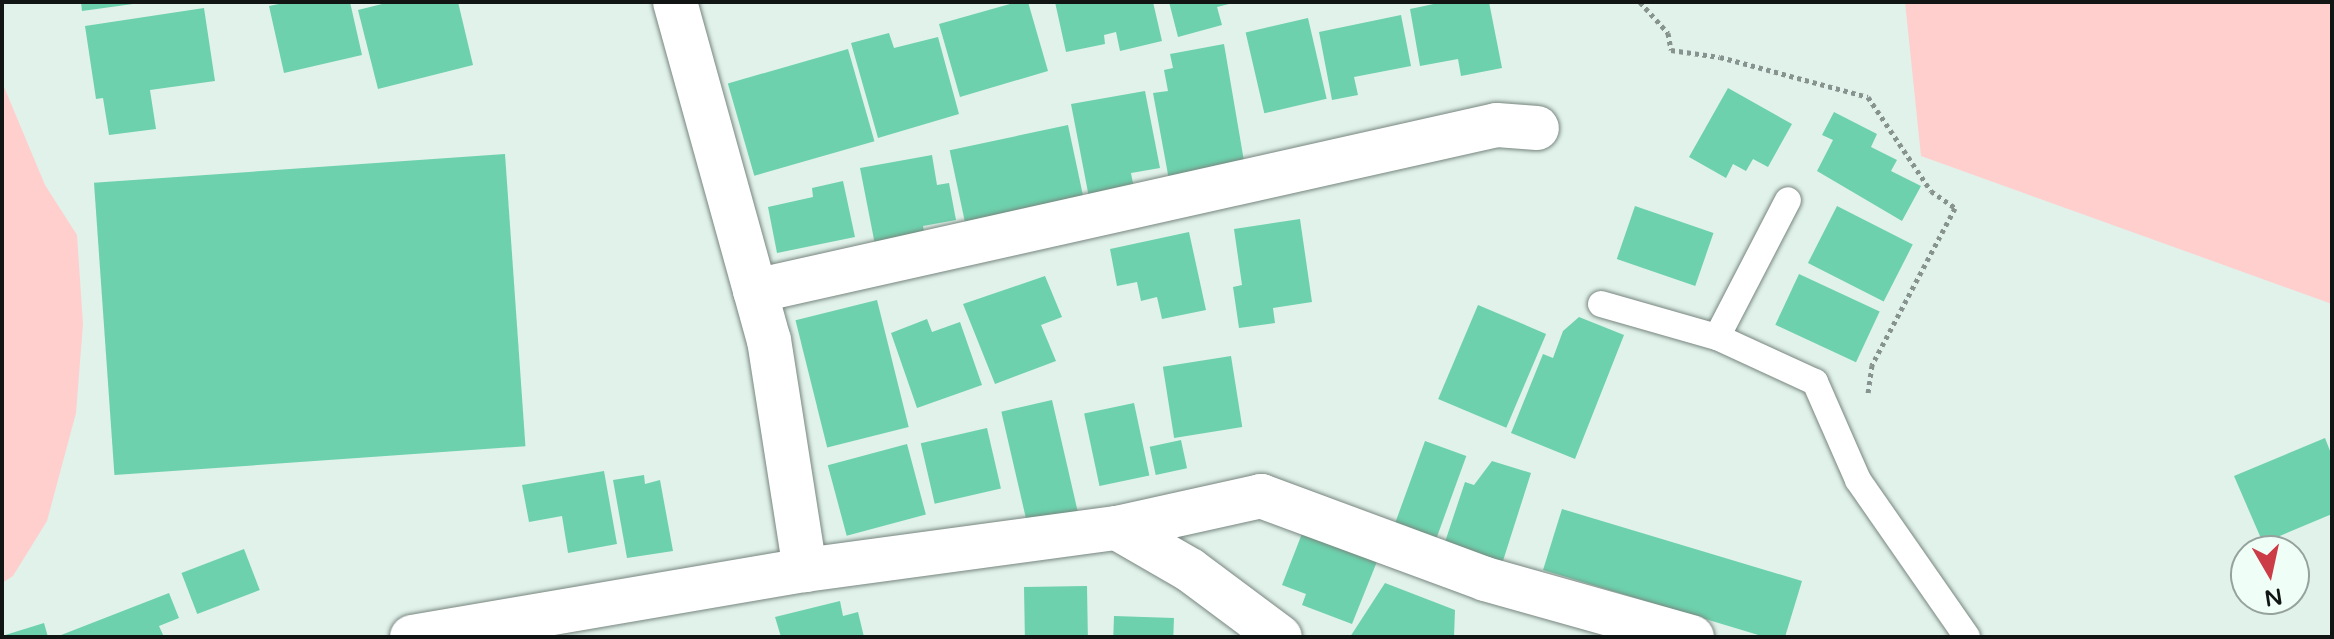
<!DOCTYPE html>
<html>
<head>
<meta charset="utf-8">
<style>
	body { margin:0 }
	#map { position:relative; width:2334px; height:639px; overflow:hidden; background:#e1f2eb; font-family:"Varela Round",sans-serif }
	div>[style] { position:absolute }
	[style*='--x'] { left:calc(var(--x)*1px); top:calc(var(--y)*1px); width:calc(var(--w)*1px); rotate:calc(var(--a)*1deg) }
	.green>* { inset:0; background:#ffcfcd }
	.building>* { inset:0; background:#6dd1ad; transform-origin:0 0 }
	.path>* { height:5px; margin-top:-2.5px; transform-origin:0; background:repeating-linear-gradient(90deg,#87938e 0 4px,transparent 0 8px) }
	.roads { filter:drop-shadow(0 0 2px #77867f) drop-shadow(0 0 2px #77867f) }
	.lane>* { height:26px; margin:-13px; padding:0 13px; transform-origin:13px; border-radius:13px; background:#fff }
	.street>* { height:44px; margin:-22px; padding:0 22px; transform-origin:22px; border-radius:22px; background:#fff }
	span { translate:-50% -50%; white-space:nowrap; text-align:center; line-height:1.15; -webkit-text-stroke:6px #effff8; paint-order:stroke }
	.frame { position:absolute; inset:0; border:4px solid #111614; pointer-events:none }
	.north { position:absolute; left:2230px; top:535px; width:80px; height:80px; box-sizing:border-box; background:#effff8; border:2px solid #96a29d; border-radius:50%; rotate:171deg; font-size:22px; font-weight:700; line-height:32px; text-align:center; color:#111614 }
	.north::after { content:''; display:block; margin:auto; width:28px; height:36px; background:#cc3c47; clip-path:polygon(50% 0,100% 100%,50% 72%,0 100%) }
</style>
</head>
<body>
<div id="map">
	<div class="green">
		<i style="clip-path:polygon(1905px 2px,2332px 2px,2332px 304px,1921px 156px)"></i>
		<i style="clip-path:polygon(2px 82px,45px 185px,77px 235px,83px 324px,76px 413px,47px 521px,13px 576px,2px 583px)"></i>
	</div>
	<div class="building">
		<i style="clip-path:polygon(81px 2px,133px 2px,133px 4px,82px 11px)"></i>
		<i style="clip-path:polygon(288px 2px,350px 2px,362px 55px,284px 73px,269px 6px)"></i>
		<i style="clip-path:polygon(390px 2px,458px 2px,473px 65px,378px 89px,358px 10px)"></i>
		<i style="clip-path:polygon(1017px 2px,1028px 2px,1048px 71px,960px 97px,939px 24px)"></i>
		<i style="clip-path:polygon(1055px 2px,1153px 2px,1162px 41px,1120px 51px,1116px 32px,1104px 35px,1105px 44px,1066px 52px)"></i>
		<i style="clip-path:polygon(1169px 2px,1233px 2px,1233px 3px,1217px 7px,1222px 25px,1178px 37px)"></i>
		<i style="clip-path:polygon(1443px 2px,1489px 2px,1502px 68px,1461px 76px,1458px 59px,1420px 66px,1410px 9px)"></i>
		<i style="clip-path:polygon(204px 8px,215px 81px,150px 90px,156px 129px,109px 135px,103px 98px,96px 99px,85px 26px)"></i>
		<i style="clip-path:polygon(1401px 15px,1411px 66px,1354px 77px,1358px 95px,1332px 100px,1319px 32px)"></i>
		<i style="left:1308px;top:18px;width:83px;height:64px;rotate:77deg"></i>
		<i style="clip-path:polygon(889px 33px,894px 48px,938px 37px,959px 114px,878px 138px,851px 43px)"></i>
		<i style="clip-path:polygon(1224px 44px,1245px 167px,1169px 180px,1153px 93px,1168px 91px,1164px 70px,1173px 68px,1170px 54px)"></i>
		<i style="left:848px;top:49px;width:96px;height:125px;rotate:74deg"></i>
		<i style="clip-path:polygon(1728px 88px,1792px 124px,1768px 167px,1753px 159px,1746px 171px,1733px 164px,1726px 178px,1689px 157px)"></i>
		<i style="clip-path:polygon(1145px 91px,1160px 168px,1131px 173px,1136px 199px,1091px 208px,1071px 104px)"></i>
		<i style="clip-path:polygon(1834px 112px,1877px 134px,1871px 147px,1897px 160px,1891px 171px,1921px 186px,1902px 221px,1817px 171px,1833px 140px,1822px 135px)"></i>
		<i style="left:1068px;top:125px;width:82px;height:121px;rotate:78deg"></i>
		<i style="left:505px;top:154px;width:293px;height:412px;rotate:86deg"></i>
		<i style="clip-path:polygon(932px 155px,937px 185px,949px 183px,956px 220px,923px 226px,927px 246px,877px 255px,860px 168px)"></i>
		<i style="clip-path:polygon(843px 181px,855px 237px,777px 253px,768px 207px,813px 197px,812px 188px)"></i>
		<i style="left:1635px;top:206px;width:83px;height:56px;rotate:19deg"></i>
		<i style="left:1837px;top:206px;width:85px;height:64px;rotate:27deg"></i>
		<i style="clip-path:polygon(1300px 219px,1312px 302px,1273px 308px,1275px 323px,1239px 328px,1233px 287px,1242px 285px,1234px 229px)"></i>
		<i style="clip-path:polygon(1189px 232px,1206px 310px,1162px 319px,1157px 297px,1141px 301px,1137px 282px,1117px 286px,1110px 249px)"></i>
		<i style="left:1799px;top:274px;width:89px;height:56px;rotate:25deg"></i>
		<i style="clip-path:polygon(1045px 276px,1062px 317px,1041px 325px,1056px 361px,995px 384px,963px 304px)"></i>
		<i style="left:877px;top:300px;width:131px;height:84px;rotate:76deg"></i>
		<i style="left:1478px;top:305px;width:74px;height:102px;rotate:23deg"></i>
		<i style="clip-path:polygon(1579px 317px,1624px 335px,1575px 459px,1511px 433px,1543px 354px,1553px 358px,1563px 331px)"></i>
		<i style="clip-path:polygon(927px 319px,932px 332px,960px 322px,982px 385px,917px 408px,891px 333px)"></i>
		<i style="left:1231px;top:356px;width:72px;height:69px;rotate:81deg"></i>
		<i style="left:1052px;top:400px;width:126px;height:52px;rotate:77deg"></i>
		<i style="left:1134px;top:403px;width:74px;height:51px;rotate:78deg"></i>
		<i style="left:987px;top:428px;width:62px;height:68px;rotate:77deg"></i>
		<i style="clip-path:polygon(2325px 438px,2332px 456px,2332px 514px,2263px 543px,2234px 476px)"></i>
		<i style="left:1181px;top:440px;width:29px;height:32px;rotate:78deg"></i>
		<i style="left:1425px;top:441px;width:44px;height:94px;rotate:20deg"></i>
		<i style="left:907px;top:444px;width:73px;height:82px;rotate:75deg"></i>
		<i style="clip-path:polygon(1492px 461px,1531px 473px,1502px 564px,1444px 545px,1465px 482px,1474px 485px)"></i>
		<i style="clip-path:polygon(604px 471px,617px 544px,568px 553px,562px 516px,529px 522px,522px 485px)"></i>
		<i style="clip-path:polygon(644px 475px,645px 484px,660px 480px,673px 551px,627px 558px,613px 480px)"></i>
		<i style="clip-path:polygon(1562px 509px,1802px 581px,1785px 637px,1765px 637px,1543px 570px)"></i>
		<i style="clip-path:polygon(1303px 531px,1378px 559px,1352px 624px,1302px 605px,1306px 594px,1282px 585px)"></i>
		<i style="left:244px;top:549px;width:44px;height:67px;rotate:69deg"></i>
		<i style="clip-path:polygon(1385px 583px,1455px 610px,1454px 637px,1350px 637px)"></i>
		<i style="left:1087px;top:586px;width:51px;height:63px;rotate:89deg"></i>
		<i style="clip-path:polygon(169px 593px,179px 618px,159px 626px,164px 637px,56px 637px)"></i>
		<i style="clip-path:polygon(840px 601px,843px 616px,858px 612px,864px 637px,781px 637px,775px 617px)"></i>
		<i style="left:1114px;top:616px;width:60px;height:21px;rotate:2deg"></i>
		<i style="clip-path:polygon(44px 623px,48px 637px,2px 637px,2px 636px)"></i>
	</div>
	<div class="path">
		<i style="--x:1640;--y:2;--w:42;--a:47.9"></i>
		<i style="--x:1668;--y:33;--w:17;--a:80"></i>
		<i style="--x:1671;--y:50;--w:49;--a:8.1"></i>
		<i style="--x:1720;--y:57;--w:153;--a:15.1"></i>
		<i style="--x:1868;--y:97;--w:113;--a:56.2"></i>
		<i style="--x:1931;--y:191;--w:29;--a:35"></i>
		<i style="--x:1955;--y:208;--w:178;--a:117.9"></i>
		<i style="--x:1872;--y:365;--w:28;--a:98"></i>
	</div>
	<div class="roads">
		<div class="lane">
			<i style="--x:1601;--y:304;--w:121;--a:15.9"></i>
			<i style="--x:1717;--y:337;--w:108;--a:24.7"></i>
			<i style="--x:1815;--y:382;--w:107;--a:66.3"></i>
			<i style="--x:1858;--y:480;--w:191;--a:55.2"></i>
			<i style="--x:1717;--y:337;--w:154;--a:-62.6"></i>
		</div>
		<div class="street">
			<i style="--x:675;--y:2;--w:351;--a:74.5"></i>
			<i style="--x:769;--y:340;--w:233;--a:81.1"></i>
			<i style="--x:755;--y:291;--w:760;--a:-12.61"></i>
			<i style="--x:1497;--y:125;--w:40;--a:4.3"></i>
			<i style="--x:1117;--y:528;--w:148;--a:-12.5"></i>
			<i style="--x:1261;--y:496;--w:239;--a:20.3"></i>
			<i style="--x:1485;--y:579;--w:215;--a:15.7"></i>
			<i style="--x:412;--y:637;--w:399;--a:-9.7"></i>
			<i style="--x:805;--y:570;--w:315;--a:-7.7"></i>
			<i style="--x:1117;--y:528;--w:84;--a:29.9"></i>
			<i style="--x:1190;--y:570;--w:112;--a:36.7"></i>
		</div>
	</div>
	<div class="frame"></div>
	<div class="north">N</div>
</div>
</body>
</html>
